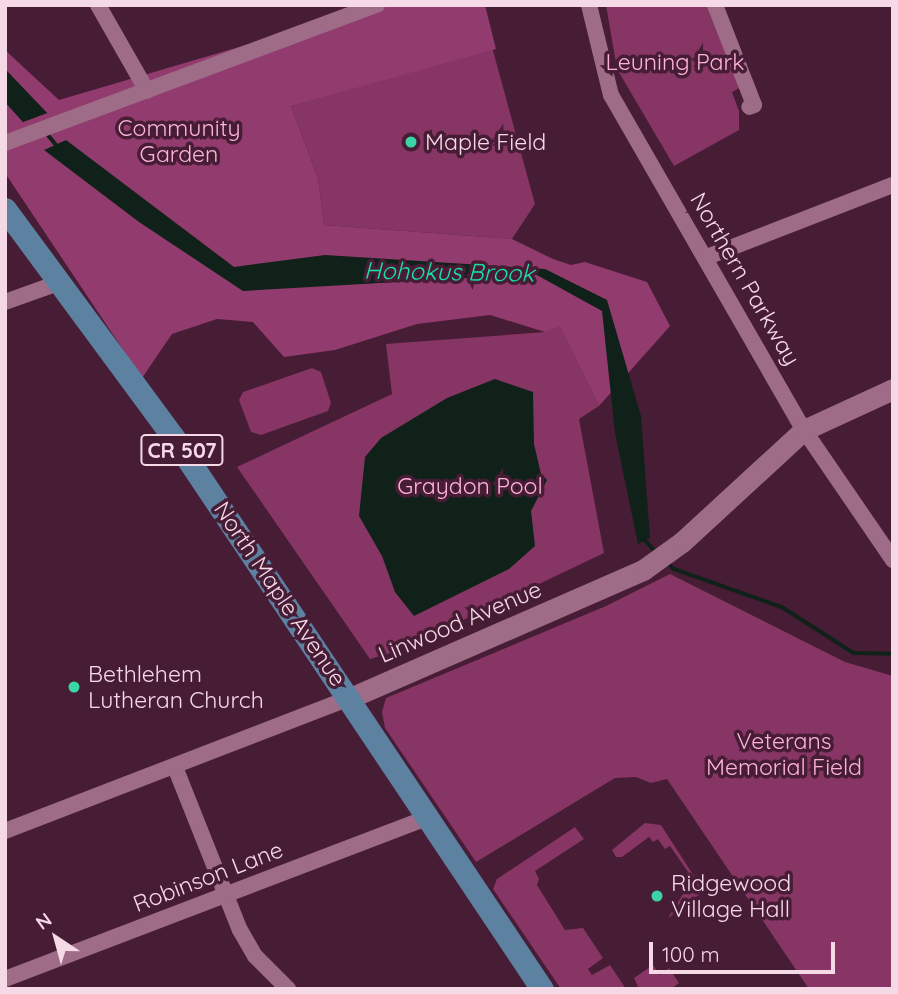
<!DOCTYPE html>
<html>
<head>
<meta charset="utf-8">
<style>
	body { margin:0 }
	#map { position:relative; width:898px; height:994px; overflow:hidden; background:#471c35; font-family:Quicksand,sans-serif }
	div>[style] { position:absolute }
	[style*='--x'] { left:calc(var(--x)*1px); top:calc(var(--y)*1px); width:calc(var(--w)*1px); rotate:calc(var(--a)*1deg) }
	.green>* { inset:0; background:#863564 }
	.forest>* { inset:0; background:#923b6e }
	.water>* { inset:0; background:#10211a }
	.stream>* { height:3.5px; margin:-1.75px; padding:0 1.75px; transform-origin:1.75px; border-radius:1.75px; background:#10211a }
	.minor>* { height:16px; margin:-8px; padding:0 8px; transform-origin:8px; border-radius:8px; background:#9e6c86 }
	.secondary>* { height:21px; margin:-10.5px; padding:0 10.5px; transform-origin:10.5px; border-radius:10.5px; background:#9e6c86 }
	.primary>* { height:23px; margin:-11.5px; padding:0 11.5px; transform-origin:11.5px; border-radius:11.5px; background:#5d82a1 }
	.dots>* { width:19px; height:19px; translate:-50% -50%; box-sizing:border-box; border:4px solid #471c35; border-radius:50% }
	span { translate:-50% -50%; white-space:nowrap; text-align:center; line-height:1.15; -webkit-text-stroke:7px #471c35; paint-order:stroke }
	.shield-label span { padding:2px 5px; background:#471c35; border:2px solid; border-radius:5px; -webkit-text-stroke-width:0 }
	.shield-label { font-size:21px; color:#f5d9e7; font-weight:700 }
	.park-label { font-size:23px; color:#fdb3d9 }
	.poi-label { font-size:23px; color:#f5d9e7 }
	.left { translate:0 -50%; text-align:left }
	.street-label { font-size:23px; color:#f5d9e7 }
	.water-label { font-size:24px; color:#17e0a9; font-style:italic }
	.frame { position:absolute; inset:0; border:7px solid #f5d9e7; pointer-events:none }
	.north { position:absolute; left:21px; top:903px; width:70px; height:70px; -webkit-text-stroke:5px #471c35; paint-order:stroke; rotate:324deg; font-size:19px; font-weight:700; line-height:28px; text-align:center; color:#f5d9e7 }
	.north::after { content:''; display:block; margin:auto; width:24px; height:32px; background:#f5d9e7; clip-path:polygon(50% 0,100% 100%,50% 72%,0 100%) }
	.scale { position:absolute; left:649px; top:942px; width:186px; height:32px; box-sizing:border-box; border:4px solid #f5d9e7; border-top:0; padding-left:9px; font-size:21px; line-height:24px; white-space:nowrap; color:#f5d9e7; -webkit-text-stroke:5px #471c35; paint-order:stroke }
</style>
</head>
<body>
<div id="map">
	<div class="green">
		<i style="clip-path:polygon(606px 5px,712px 5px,741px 87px,732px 92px,739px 111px,739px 130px,674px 166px,617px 69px)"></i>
		<i style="clip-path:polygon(492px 47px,535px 204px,512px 239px,324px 225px,318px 178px,291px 106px)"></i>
		<i style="clip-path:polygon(560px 325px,599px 406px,579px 419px,604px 553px,400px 650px,370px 659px,237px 467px,392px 394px,386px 344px,545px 332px)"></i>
		<i style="clip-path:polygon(312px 368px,321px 372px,331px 403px,328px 411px,261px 435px,251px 432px,239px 400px,243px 392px)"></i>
		<i style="clip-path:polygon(670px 574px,845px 662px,893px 676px,893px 989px,809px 989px,667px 779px,651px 783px,636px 777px,615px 778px,476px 862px,385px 728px,382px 712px,386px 698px,606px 606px)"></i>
		<i style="clip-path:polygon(645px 823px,661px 825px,701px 887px,700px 894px,668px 918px,688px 886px,682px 876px,688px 872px,670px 846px,665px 849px,658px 839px,653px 842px,649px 837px,622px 857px,616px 857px,612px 850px)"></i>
		<i style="clip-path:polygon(575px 827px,584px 839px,535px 871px,539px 879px,537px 885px,565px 930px,583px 928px,603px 958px,588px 969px,592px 975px,610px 965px,626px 989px,561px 989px,493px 889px,497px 879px)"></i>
		<i style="clip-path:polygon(653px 965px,660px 975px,669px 968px,679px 983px,671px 989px,639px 989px,634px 978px)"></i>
	</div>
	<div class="forest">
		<i style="clip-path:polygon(381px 5px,485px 5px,496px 49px,291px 106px,318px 178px,324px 225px,512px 239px,553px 259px,571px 265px,585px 262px,647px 282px,670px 326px,599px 406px,560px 326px,545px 332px,490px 315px,417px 324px,335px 350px,284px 357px,253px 322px,217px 319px,172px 334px,142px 378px,5px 173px,5px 102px,23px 122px,47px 113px,5px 69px,5px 50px,59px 100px)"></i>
	</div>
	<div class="water">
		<i style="clip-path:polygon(5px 69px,47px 113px,23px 122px,5px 102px)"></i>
		<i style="clip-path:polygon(66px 140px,234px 267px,325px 255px,545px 269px,607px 300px,641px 416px,650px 538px,638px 544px,615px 433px,602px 311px,535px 274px,243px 291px,139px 222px,44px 150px)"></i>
		<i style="clip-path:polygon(495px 379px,533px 392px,534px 444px,541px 474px,547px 480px,531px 511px,535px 546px,509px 569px,414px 616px,395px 592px,382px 556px,359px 516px,365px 457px,381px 438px,447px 398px)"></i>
	</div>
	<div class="stream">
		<i style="--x:45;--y:131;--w:21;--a:51"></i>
		<i style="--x:644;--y:539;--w:16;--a:47"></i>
		<i style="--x:666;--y:561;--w:11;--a:45"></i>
		<i style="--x:674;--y:569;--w:114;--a:19.4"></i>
		<i style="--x:782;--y:607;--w:85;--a:32.6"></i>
		<i style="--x:854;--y:653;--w:39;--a:1"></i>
	</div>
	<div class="minor">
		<i style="--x:98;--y:5;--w:99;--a:60.3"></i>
		<i style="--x:589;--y:5;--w:93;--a:76.3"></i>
		<i style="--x:611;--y:95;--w:387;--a:60.1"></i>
		<i style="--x:804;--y:430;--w:158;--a:55.6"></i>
		<i style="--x:715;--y:5;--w:107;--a:68.7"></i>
		<i style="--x:754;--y:105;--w:5;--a:158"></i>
		<i style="--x:5;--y:143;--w:397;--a:-20.4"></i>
		<i style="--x:707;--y:257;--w:199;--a:-21.2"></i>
		<i style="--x:5;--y:302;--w:56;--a:-19.7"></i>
		<i style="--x:175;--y:767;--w:175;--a:68.3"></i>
		<i style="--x:240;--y:930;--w:30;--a:60"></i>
		<i style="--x:255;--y:956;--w:47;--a:45"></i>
		<i style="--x:5;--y:831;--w:370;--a:-21.1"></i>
		<i style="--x:5;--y:979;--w:452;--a:-20.9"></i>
	</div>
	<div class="secondary">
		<i style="--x:350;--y:698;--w:320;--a:-23.6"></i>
		<i style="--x:643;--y:570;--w:48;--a:-35.7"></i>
		<i style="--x:682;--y:542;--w:166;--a:-42.6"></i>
		<i style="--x:804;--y:430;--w:98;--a:-24.7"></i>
	</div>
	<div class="primary">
		<i style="--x:5;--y:209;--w:283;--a:53.6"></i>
		<i style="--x:173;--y:437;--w:664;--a:56.24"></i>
	</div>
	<div class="dots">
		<i style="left:411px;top:142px;background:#3cd4a4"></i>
		<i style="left:74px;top:687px;background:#3cd4a4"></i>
		<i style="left:657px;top:896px;background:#3cd4a4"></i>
	</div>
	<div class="shield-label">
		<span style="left:182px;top:450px">CR 507</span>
	</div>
	<div class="park-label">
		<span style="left:675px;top:62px">Leuning Park</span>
		<span style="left:179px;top:141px">Community<br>Garden</span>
		<span style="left:470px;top:486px">Graydon Pool</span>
		<span style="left:784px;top:754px">Veterans<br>Memorial Field</span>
	</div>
	<div class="poi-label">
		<span class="left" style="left:425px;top:142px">Maple Field</span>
		<span class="left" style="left:88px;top:687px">Bethlehem<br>Lutheran Church</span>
		<span class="left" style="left:671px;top:896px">Ridgewood<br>Village Hall</span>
	</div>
	<div class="street-label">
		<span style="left:745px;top:279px;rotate:60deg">Northern Parkway</span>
		<span style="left:280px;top:594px;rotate:56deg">North Maple Avenue</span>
		<span style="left:460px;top:622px;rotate:-23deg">Linwood Avenue</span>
		<span style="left:208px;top:877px;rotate:-21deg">Robinson Lane</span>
	</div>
	<div class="water-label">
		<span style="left:449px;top:272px;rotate:1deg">Hohokus Brook</span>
	</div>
	<div class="frame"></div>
	<div class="north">N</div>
	<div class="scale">100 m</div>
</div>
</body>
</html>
